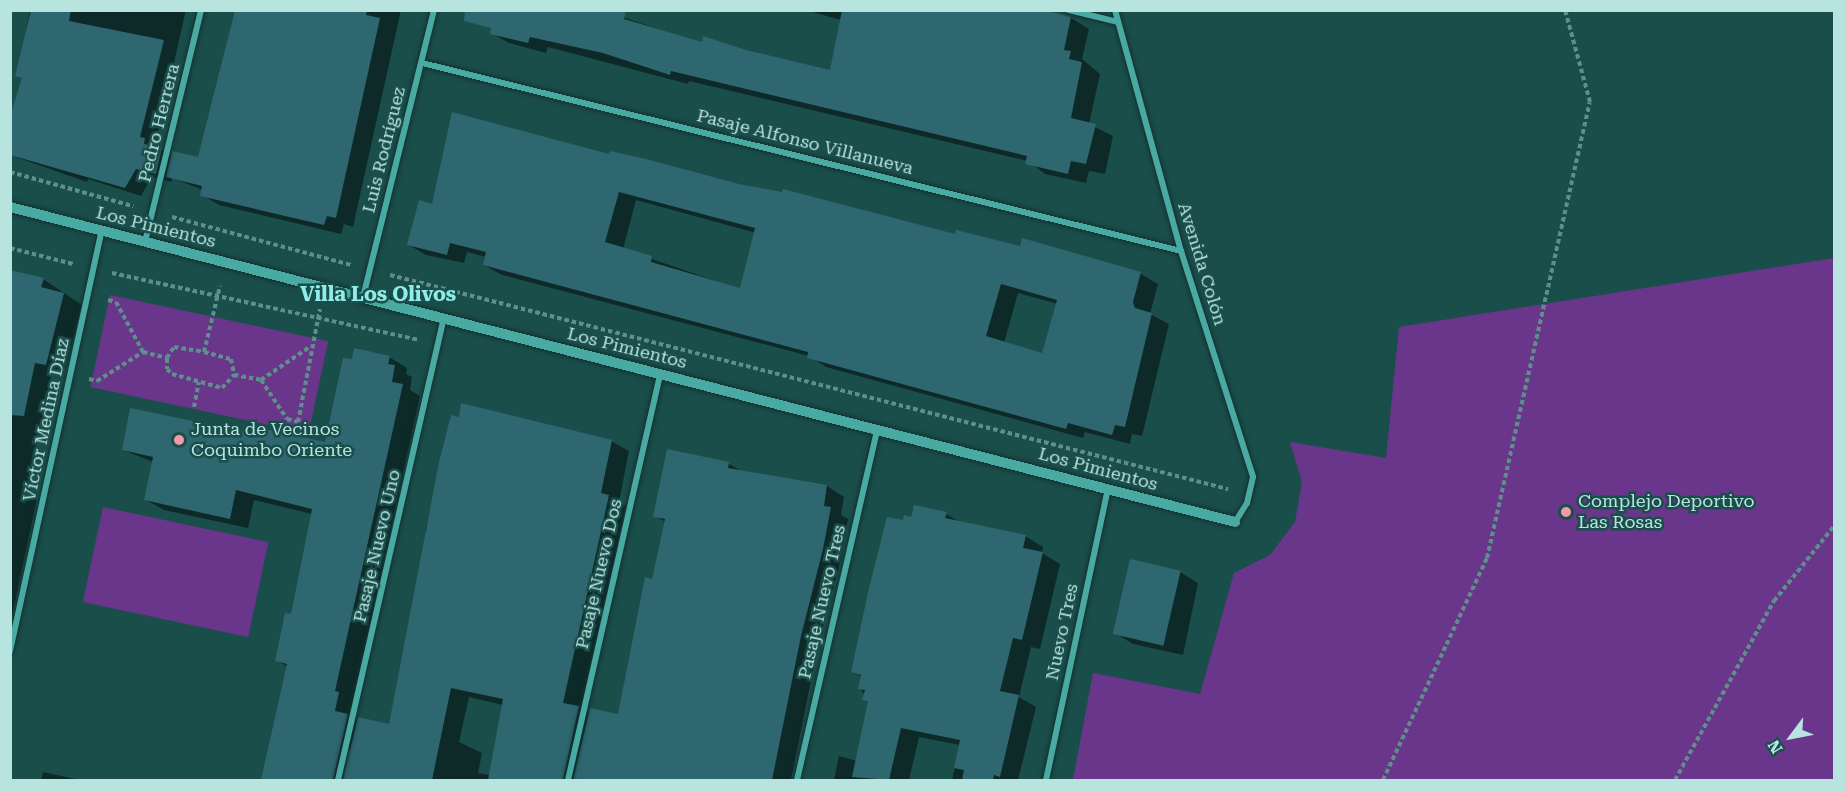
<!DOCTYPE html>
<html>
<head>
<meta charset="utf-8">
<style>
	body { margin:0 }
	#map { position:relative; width:1845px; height:791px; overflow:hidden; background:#1a4e4b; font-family:"Roboto Serif",serif }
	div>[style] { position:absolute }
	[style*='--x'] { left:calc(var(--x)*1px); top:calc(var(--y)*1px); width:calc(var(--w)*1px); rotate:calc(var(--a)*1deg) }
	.green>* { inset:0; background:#6a368c; transform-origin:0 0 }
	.shadow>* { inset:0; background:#0007 }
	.building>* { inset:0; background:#2f6770; transform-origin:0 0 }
	.path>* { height:4px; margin-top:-2px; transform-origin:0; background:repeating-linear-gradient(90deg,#5e8f8b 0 4.5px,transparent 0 7.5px) }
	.roads { filter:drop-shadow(0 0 2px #13312f) drop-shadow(0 0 2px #13312f) }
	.minor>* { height:6px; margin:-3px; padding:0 3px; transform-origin:3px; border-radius:3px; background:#49aaa4 }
	.tertiary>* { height:10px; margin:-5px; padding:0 5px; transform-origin:5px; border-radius:5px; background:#49aaa4 }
	.dots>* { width:16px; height:16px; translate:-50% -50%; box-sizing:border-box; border:3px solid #1a4e4b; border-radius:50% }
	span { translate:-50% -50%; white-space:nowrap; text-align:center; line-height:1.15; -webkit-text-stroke:5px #1a4e4b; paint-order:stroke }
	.street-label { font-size:18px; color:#b8e4e0 }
	.poi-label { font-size:18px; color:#b8e4e0 }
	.left { translate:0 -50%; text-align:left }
	.neighbourhood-label { font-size:20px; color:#8feee7; font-weight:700 }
	.frame { position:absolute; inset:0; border:12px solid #b8e4e0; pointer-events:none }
	.north { position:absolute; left:1761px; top:707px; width:60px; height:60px; -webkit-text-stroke:4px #1a4e4b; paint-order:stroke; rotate:238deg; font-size:16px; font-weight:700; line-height:24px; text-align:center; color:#b8e4e0 }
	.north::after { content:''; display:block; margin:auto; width:21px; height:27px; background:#b8e4e0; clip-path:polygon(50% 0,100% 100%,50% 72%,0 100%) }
</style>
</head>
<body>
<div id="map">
	<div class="green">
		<i style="clip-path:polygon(1834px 258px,1834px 780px,1073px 780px,1093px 673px,1200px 694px,1234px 573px,1270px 555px,1295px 522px,1302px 482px,1290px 442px,1386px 458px,1399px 327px)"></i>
		<i style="left:110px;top:295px;width:223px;height:94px;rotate:12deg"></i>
		<i style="left:103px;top:507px;width:169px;height:97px;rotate:12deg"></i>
	</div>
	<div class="shadow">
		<i style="clip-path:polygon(30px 10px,186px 10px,155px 146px,173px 156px,200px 158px,235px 10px,401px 10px,353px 227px,344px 224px,341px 234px,219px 205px,202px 195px,203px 190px,172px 178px,171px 182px,152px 177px,141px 196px,88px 179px,87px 182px,10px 155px,23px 79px,17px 75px)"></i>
		<i style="clip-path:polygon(601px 10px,703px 44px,831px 72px,841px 20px,805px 10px,1015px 10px,1071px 18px,1089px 29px,1082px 59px,1100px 74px,1089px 124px,1113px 136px,1105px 174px,1089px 171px,1086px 183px,1045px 174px,1028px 161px,689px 81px,688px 84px,548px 47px,546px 53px,509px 43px,491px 33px)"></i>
		<i style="clip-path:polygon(evenodd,610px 155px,956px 236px,1107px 263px,1141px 274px,1158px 284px,1150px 314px,1169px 324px,1142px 436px,1132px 434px,1130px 444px,1085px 432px,1083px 438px,826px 367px,809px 356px,502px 275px,484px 265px,486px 257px,467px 252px,464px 263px,426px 255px,409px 245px,433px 205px,610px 155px,636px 200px,756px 233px,742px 290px,623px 249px,636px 200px,610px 155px,1018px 293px,1058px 304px,1043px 355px,1004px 343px,1018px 293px)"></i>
		<i style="clip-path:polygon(10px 271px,43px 279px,82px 305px,64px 374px,52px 372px,28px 488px,38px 494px,10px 626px)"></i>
		<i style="clip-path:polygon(evenodd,389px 357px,407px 368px,406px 374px,412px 377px,410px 390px,420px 396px,353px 702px,353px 719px,390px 726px,428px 534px,425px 532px,452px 417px,611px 441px,629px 451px,619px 502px,626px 506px,581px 709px,590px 714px,619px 715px,666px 522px,654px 516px,669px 450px,729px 464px,743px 472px,827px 486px,844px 497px,841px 515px,848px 519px,841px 559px,818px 646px,791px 780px,378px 780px,383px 756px,348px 749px,342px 780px,264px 780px,288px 667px,276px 660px,292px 616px,312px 514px,254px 500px,248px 528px,164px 510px,146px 500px,153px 462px,123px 450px,252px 435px,326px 444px,389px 357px,469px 697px,503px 705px,490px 775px,478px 773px,482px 753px,459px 742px,469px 697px)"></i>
		<i style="clip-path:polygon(946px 514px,962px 523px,1025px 536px,1043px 547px,1042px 553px,1060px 564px,1040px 649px,1031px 647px,1019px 697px,1036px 707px,1018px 780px,952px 780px,960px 745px,919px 737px,909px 780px,834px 780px,839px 756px,857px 761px,869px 702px,860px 688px,862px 677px,853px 672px,904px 522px)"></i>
		<i style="clip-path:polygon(1180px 572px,1198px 583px,1183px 655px,1133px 644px,1115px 633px)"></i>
		<i style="clip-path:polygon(43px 772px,80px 780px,41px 780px)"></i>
	</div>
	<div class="building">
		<i style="clip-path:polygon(31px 10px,71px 10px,69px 21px,164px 40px,140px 137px,145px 138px,144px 144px,162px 148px,156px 174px,136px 169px,125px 188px,10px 155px,10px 116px,22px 78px,15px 76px)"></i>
		<i style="clip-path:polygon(235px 10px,367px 10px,366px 15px,380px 18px,336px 218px,327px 216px,324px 225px,200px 196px,202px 186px,166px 177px,172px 151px,198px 157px)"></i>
		<i style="clip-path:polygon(465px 10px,626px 10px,624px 19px,702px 42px,703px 36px,746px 50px,830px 70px,842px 10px,1043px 10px,1071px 17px,1064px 50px,1071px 51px,1069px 59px,1082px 62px,1071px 118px,1096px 124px,1086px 164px,1071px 161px,1068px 174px,1025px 164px,1027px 156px,671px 71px,670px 75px,603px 53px,530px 37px,528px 43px,490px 34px,491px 28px,464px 21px)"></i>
		<i style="clip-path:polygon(evenodd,452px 112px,609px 154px,610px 151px,646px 159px,739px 184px,782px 192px,783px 189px,955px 234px,956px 230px,1020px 246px,1022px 238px,1141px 272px,1133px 302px,1135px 308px,1152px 313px,1125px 427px,1115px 425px,1112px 435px,1068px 423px,1066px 429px,807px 358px,808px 352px,483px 265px,486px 252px,450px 243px,447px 255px,407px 245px,419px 200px,432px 204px,452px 112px,619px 192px,755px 228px,740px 288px,651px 262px,652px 256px,605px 242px,619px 192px,452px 112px,1001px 284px,1057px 300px,1042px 353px,986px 336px,1001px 284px)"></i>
		<i style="clip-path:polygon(10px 270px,44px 278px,41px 287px,64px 293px,46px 365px,35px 363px,24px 416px,10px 415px)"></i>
		<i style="clip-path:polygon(354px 348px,390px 356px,388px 364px,395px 365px,392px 382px,403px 384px,335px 691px,339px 692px,335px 711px,348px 714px,333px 780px,261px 780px,287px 664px,275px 661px,285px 613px,291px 614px,312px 509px,236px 490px,230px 519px,144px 500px,153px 457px,122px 450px,130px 408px,251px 433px,252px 426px,325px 442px,343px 358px,352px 359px)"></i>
		<i style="clip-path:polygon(461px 403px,612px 440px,601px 493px,609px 495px,563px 703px,579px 706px,563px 780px,488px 780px,503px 699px,451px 688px,432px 780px,343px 780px,358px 717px,389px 724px,439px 462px,451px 415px,459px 417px)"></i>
		<i style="clip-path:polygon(667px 449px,729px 462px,728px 468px,827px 485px,824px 506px,831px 507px,823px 549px,801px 636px,772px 780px,573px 780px,590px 708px,618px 714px,645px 577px,652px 579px,665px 519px,653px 517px)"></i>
		<i style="clip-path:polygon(914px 505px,947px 512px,945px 518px,1026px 535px,1023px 548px,1043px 552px,1022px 640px,1013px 638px,1000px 691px,1019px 695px,1000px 777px,994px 775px,993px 780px,962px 780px,964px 770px,954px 768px,960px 740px,901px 728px,889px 780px,852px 777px,868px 701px,862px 700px,865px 690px,858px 689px,861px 675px,851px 672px,869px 588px,887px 517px,903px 520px,904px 515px,911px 517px)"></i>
		<i style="left:1130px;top:559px;width:52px;height:77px;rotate:13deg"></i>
	</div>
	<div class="path">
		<i style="--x:10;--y:172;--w:128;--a:15.5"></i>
		<i style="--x:172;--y:217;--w:185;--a:15"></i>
		<i style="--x:10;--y:248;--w:65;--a:14.3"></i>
		<i style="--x:112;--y:273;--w:314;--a:12.3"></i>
		<i style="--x:390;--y:275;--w:865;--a:14.33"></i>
		<i style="--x:108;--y:300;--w:8;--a:14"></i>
		<i style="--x:116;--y:302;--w:57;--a:61.6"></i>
		<i style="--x:204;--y:352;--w:68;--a:-76.4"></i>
		<i style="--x:167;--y:358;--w:13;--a:-58"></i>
		<i style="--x:174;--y:347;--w:30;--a:9"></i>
		<i style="--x:204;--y:352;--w:28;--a:15"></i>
		<i style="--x:231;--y:359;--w:16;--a:79"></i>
		<i style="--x:89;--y:379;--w:8;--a:14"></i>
		<i style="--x:97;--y:381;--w:54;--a:-32.2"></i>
		<i style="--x:143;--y:352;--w:25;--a:14"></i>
		<i style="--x:167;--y:358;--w:11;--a:90"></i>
		<i style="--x:167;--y:369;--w:7;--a:45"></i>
		<i style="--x:172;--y:374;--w:52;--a:15.6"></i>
		<i style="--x:222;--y:388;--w:18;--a:-47"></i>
		<i style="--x:234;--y:375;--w:27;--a:10"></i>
		<i style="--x:261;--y:380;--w:47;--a:56.3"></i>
		<i style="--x:287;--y:419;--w:11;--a:15"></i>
		<i style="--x:298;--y:422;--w:115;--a:-79"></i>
		<i style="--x:261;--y:380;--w:60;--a:-34.2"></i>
		<i style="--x:194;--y:407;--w:25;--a:-79"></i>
		<i style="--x:1383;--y:780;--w:245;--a:-64.9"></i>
		<i style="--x:1487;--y:558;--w:467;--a:-77.3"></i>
		<i style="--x:1590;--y:102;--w:95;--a:-105.2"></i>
		<i style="--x:1675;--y:780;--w:205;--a:-61.1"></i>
		<i style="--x:1774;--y:601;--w:96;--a:-51.3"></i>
	</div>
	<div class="roads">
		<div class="minor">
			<i style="--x:1069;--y:10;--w:50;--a:13.8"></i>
			<i style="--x:1115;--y:10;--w:250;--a:74.7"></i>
			<i style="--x:1181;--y:251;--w:237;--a:72.3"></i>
			<i style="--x:1253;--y:477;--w:27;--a:103"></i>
			<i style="--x:1247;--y:503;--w:22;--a:122"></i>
			<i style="--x:422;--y:63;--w:782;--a:13.91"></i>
			<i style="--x:145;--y:242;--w:239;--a:-76.4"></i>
			<i style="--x:363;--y:297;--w:296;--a:-76.1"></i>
			<i style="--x:10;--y:651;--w:431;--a:-77.7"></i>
			<i style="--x:338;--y:780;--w:474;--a:-77.1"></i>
			<i style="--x:568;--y:780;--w:416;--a:-77.2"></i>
			<i style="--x:797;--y:780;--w:359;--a:-77.1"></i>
			<i style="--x:1046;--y:780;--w:298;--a:-78"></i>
		</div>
		<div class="tertiary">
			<i style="--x:10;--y:207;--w:1265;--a:14.42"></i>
		</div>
	</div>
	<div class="dots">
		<i style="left:179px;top:440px;background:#f39aa8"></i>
		<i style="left:1566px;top:512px;background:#f39aa8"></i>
	</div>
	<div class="street-label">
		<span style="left:159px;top:123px;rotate:-76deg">Pedro Herrera</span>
		<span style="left:805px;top:142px;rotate:14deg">Pasaje Alfonso Villanueva</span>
		<span style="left:384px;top:150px;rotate:-76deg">Luis Rodríguez</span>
		<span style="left:156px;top:227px;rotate:14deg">Los Pimientos</span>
		<span style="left:1202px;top:264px;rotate:73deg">Avenida Colón</span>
		<span style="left:627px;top:348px;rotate:14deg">Los Pimientos</span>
		<span style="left:46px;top:420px;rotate:-78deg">Víctor Medina Díaz</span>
		<span style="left:1098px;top:469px;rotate:15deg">Los Pimientos</span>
		<span style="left:377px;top:546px;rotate:-77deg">Pasaje Nuevo Uno</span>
		<span style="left:599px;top:574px;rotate:-77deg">Pasaje Nuevo Dos</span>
		<span style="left:822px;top:602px;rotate:-77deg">Pasaje Nuevo Tres</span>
		<span style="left:1062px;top:632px;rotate:-78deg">Nuevo Tres</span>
	</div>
	<div class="poi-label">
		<span class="left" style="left:191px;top:440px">Junta de Vecinos<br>Coquimbo Oriente</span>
		<span class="left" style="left:1578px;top:512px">Complejo Deportivo<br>Las Rosas</span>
	</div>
	<div class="neighbourhood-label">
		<span style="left:378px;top:294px">Villa Los Olivos</span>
	</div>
	<div class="frame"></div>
	<div class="north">N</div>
</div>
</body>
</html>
